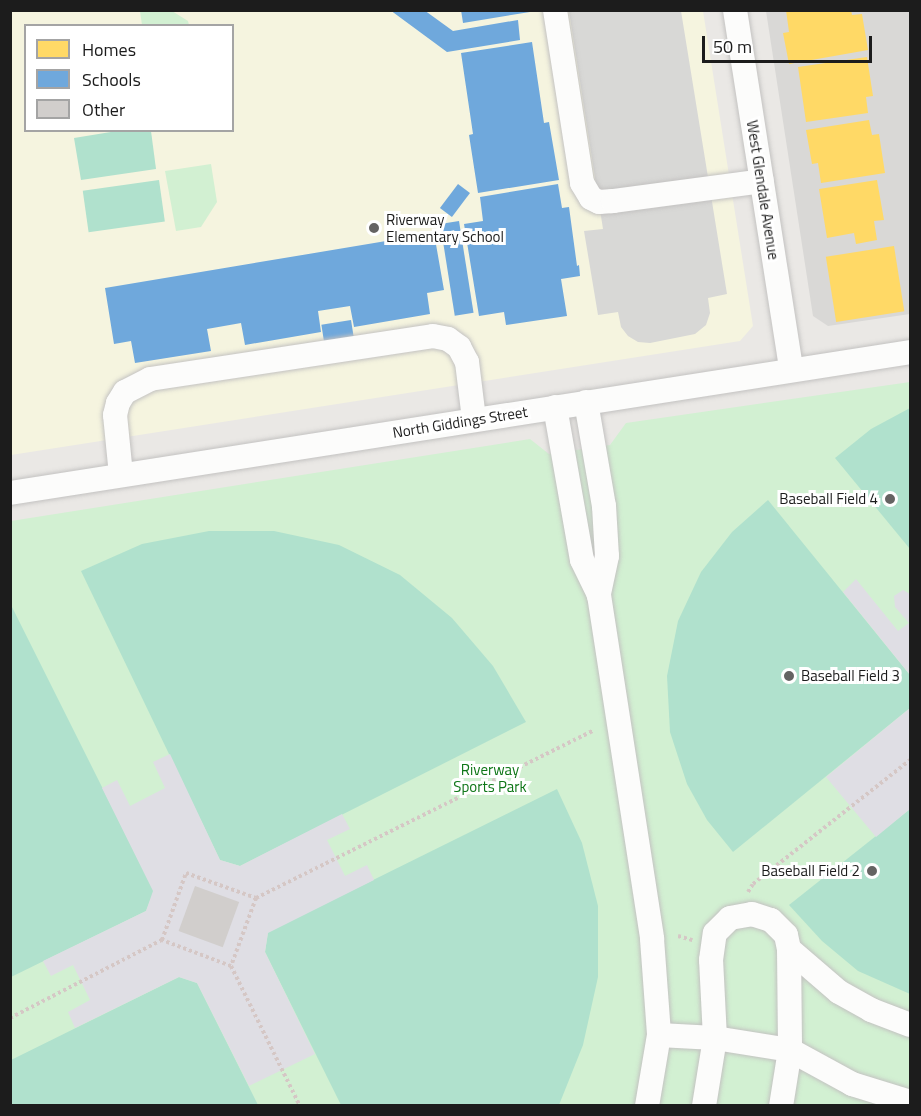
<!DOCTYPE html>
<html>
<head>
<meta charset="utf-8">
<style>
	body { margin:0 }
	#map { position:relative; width:921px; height:1116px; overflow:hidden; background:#eae8e5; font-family:"Titillium Web",sans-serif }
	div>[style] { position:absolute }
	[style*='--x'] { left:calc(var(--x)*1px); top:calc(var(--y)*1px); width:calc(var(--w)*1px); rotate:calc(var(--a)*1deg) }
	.residential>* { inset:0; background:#d9d8d6 }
	.education>* { inset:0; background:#f5f4df }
	.religious>* { inset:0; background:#d8d8d6 }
	.park>* { inset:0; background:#d2f0d2 }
	.pitch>* { inset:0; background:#b0e1cd; transform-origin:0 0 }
	.plaza>* { inset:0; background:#dfdee4 }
	.homes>* { inset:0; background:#ffd966; transform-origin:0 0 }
	.schools>* { inset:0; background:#6fa8dc; transform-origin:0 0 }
	.building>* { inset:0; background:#d1cecc; transform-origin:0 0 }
	.path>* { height:4px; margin-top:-2px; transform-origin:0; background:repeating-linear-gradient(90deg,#d5c7c5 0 3px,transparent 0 6px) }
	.roads { filter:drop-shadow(0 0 2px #c3c2c1) drop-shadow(0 0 2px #c3c2c1) }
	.minor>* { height:24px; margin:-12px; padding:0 12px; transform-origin:12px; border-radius:12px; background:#fcfcfb }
	.dots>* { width:16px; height:16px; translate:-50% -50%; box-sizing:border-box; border:3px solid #fff; border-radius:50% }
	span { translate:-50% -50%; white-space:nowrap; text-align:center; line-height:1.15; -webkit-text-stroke:6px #fff; paint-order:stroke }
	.street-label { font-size:15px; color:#1c1c1c }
	.poi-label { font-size:15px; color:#1c1c1c }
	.left { translate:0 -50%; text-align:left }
	.right { translate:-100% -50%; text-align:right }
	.park-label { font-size:15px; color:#0e7617 }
	.frame { position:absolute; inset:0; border:12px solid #1c1c1c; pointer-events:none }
	.legend { position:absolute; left:24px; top:24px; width:210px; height:108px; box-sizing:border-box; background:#fff; border:2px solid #a4a4a4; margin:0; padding:8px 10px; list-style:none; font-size:18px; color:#1c1c1c }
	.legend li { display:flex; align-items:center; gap:12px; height:30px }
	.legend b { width:30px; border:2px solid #a4a4a4 }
	.scale { position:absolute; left:702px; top:36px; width:170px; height:27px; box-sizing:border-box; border:3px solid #1c1c1c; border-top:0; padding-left:8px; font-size:18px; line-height:21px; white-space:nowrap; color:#1c1c1c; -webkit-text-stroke:4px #fff; paint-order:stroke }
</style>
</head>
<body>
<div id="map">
	<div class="residential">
		<i style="clip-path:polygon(766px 11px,910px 11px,910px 314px,828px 326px,813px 316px)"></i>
	</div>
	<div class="education">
		<i style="clip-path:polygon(evenodd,11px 11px,703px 11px,753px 326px,740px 341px,11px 455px,11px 11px,26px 26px,232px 26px,232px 130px,26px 130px,26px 26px)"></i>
	</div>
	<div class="religious">
		<i style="clip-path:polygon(569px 11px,681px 11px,727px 294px,708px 298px,710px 313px,706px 325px,695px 334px,650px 343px,638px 342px,628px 336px,621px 327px,618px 312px,598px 315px,584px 231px,603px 229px)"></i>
	</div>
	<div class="park">
		<i style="clip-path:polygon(140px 11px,172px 11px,188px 21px,189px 25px,142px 25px)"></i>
		<i style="clip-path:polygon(211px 164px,217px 202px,201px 227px,176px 231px,165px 171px)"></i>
		<i style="clip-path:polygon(910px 382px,910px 1105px,11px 1106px,11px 521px,530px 439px,549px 454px,610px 445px,626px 423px)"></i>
	</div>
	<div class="pitch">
		<i style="clip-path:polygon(123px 130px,151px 131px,156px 169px,81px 180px,74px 138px)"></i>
		<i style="left:159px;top:180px;width:42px;height:77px;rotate:82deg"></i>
		<i style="clip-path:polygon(910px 408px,910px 549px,835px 458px,871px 429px)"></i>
		<i style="clip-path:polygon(768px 500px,910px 675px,910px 708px,733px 852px,707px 820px,687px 784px,670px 732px,667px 676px,678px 621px,701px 572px,732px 532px)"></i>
		<i style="clip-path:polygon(209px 531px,274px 531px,339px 545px,400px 575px,452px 618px,493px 666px,526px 722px,240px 866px,220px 860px,81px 571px,142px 544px)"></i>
		<i style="clip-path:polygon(10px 603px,154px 891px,146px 911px,11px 977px)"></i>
		<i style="clip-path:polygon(557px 789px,582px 843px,598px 906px,598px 977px,583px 1045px,559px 1105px,341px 1105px,265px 952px,268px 932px)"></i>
		<i style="clip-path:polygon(910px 809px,910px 994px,858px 971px,822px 941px,789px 905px)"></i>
		<i style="clip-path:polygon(179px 977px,197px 983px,258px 1105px,11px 1106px,11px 1060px)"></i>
	</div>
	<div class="plaza">
		<i style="clip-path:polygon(856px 579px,898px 631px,909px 623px,895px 607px,894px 596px,903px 590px,910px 594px,910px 675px,843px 592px)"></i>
		<i style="clip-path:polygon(910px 708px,910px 809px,876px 837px,826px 777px)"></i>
		<i style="clip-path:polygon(170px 754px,220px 860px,240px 866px,342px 814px,350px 829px,327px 840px,345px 876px,367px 865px,374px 880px,268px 933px,265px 952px,315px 1054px,249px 1086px,197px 983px,179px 977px,75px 1028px,68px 1012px,90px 1000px,73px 965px,51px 976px,43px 961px,146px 911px,153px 891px,102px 788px,117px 780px,130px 806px,165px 788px,153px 762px)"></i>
	</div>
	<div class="homes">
		<i style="clip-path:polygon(786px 10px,851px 10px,852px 15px,862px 14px,868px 50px,789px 64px,783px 33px,789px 32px)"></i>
		<i style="clip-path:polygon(867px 57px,873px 96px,866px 97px,868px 113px,806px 122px,798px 67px)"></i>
		<i style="clip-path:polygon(869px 120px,872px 135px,879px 134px,885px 173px,821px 183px,818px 163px,812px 164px,806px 130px)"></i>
		<i style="clip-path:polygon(877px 180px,884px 220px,874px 221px,877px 240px,856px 244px,854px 233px,827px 238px,819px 189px)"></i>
		<i style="left:894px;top:246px;width:66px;height:69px;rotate:81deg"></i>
	</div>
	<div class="schools">
		<i style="clip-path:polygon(390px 10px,424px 10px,453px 31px,518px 20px,520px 40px,447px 52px)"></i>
		<i style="clip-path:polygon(461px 10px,530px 10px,530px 12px,463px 23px)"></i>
		<i style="clip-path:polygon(532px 42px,544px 123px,549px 122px,559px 180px,478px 193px,469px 135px,473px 134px,461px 53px)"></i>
		<i style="left:458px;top:184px;width:15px;height:30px;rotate:37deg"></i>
		<i style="clip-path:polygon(558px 184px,562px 208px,569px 207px,577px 266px,579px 265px,580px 276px,561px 279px,567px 316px,506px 325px,504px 312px,479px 316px,464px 224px,483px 221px,480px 197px)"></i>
		<i style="left:459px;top:221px;width:93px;height:19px;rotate:81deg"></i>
		<i style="clip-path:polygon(434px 233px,444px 290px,427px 293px,430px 314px,354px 327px,350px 306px,318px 311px,321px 332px,245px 345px,241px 323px,207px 329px,211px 351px,135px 363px,131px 341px,114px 344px,105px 288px)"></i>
		<i style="left:351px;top:320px;width:18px;height:30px;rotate:81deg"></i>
	</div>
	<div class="building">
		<i style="left:195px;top:886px;width:47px;height:48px;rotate:20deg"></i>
	</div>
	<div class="path">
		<i style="--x:186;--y:873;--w:74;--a:19.7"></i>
		<i style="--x:256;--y:898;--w:72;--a:110.2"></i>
		<i style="--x:231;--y:966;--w:74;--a:-159.4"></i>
		<i style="--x:162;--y:940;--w:71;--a:-70.3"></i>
		<i style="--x:748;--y:892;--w:9;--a:-58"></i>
		<i style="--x:753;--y:884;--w:200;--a:-38.3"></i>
		<i style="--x:256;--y:898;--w:377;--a:-26.4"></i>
		<i style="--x:678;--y:936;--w:15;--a:16"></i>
		<i style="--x:231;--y:966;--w:156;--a:63.8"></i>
		<i style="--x:10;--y:1018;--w:171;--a:-27.2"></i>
	</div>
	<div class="roads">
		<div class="minor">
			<i style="--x:555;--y:10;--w:175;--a:81.1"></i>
			<i style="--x:582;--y:183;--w:17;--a:59"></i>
			<i style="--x:591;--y:198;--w:9;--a:27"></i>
			<i style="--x:599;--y:202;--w:14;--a:-4"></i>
			<i style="--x:613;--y:201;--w:150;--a:-7.6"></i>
			<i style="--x:735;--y:10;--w:363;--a:81.1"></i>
			<i style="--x:586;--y:402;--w:106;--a:80.2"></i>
			<i style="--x:604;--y:506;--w:50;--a:86.6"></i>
			<i style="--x:607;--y:556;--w:40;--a:102"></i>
			<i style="--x:555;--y:407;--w:155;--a:80"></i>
			<i style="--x:582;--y:560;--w:39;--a:64"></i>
			<i style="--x:599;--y:595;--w:348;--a:81.2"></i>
			<i style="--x:652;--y:939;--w:96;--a:85.8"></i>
			<i style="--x:659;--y:1035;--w:72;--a:99.6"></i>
			<i style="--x:121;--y:475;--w:60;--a:-95.7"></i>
			<i style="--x:115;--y:415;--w:12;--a:-76"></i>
			<i style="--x:118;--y:403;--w:13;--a:-58"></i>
			<i style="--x:125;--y:392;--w:28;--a:-27"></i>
			<i style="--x:150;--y:379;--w:286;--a:-8.6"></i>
			<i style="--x:433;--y:336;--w:15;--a:11"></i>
			<i style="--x:448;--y:339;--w:14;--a:36"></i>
			<i style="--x:459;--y:347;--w:17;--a:62"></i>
			<i style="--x:467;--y:362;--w:57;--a:83"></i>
			<i style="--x:10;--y:493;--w:911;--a:-8.9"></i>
			<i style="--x:789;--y:949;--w:66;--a:40.7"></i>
			<i style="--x:839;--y:992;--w:37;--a:29"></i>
			<i style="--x:871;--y:1010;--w:42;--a:21"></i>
			<i style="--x:659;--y:1035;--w:56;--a:3.1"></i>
			<i style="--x:715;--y:1038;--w:76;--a:9.1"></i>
			<i style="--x:790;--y:1050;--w:71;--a:28.7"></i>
			<i style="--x:852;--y:1084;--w:61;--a:17.2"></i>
			<i style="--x:704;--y:1106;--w:69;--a:-80.8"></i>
			<i style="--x:715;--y:1038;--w:78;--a:-92.9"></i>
			<i style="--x:711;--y:960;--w:27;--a:-82"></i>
			<i style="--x:715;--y:933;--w:21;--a:-45"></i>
			<i style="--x:730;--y:918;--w:22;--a:-10"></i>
			<i style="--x:752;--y:914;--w:20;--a:18"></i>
			<i style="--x:771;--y:920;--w:21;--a:45"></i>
			<i style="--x:786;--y:935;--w:14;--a:78"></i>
			<i style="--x:789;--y:949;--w:101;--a:89.4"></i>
			<i style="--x:790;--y:1050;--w:57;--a:99.1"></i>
		</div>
	</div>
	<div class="dots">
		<i style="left:374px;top:228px;background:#646362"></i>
		<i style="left:890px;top:499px;background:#646362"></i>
		<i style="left:789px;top:676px;background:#646362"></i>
		<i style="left:872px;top:871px;background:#646362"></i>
	</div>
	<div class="street-label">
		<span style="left:763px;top:190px;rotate:81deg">West Glendale Avenue</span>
		<span style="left:460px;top:422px;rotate:-9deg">North Giddings Street</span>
	</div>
	<div class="poi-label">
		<span class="left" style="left:386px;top:228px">Riverway<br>Elementary School</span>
		<span class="right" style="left:878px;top:499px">Baseball Field 4</span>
		<span class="left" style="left:801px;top:676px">Baseball Field 3</span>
		<span class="right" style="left:860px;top:871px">Baseball Field 2</span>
	</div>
	<div class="park-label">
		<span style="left:490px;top:778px">Riverway<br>Sports Park</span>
	</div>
	<div class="frame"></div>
	<ul class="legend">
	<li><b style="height:16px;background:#ffd966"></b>Homes</li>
	<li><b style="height:16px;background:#6fa8dc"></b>Schools</li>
	<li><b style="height:16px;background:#d1cecc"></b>Other</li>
	</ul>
	<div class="scale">50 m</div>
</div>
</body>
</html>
